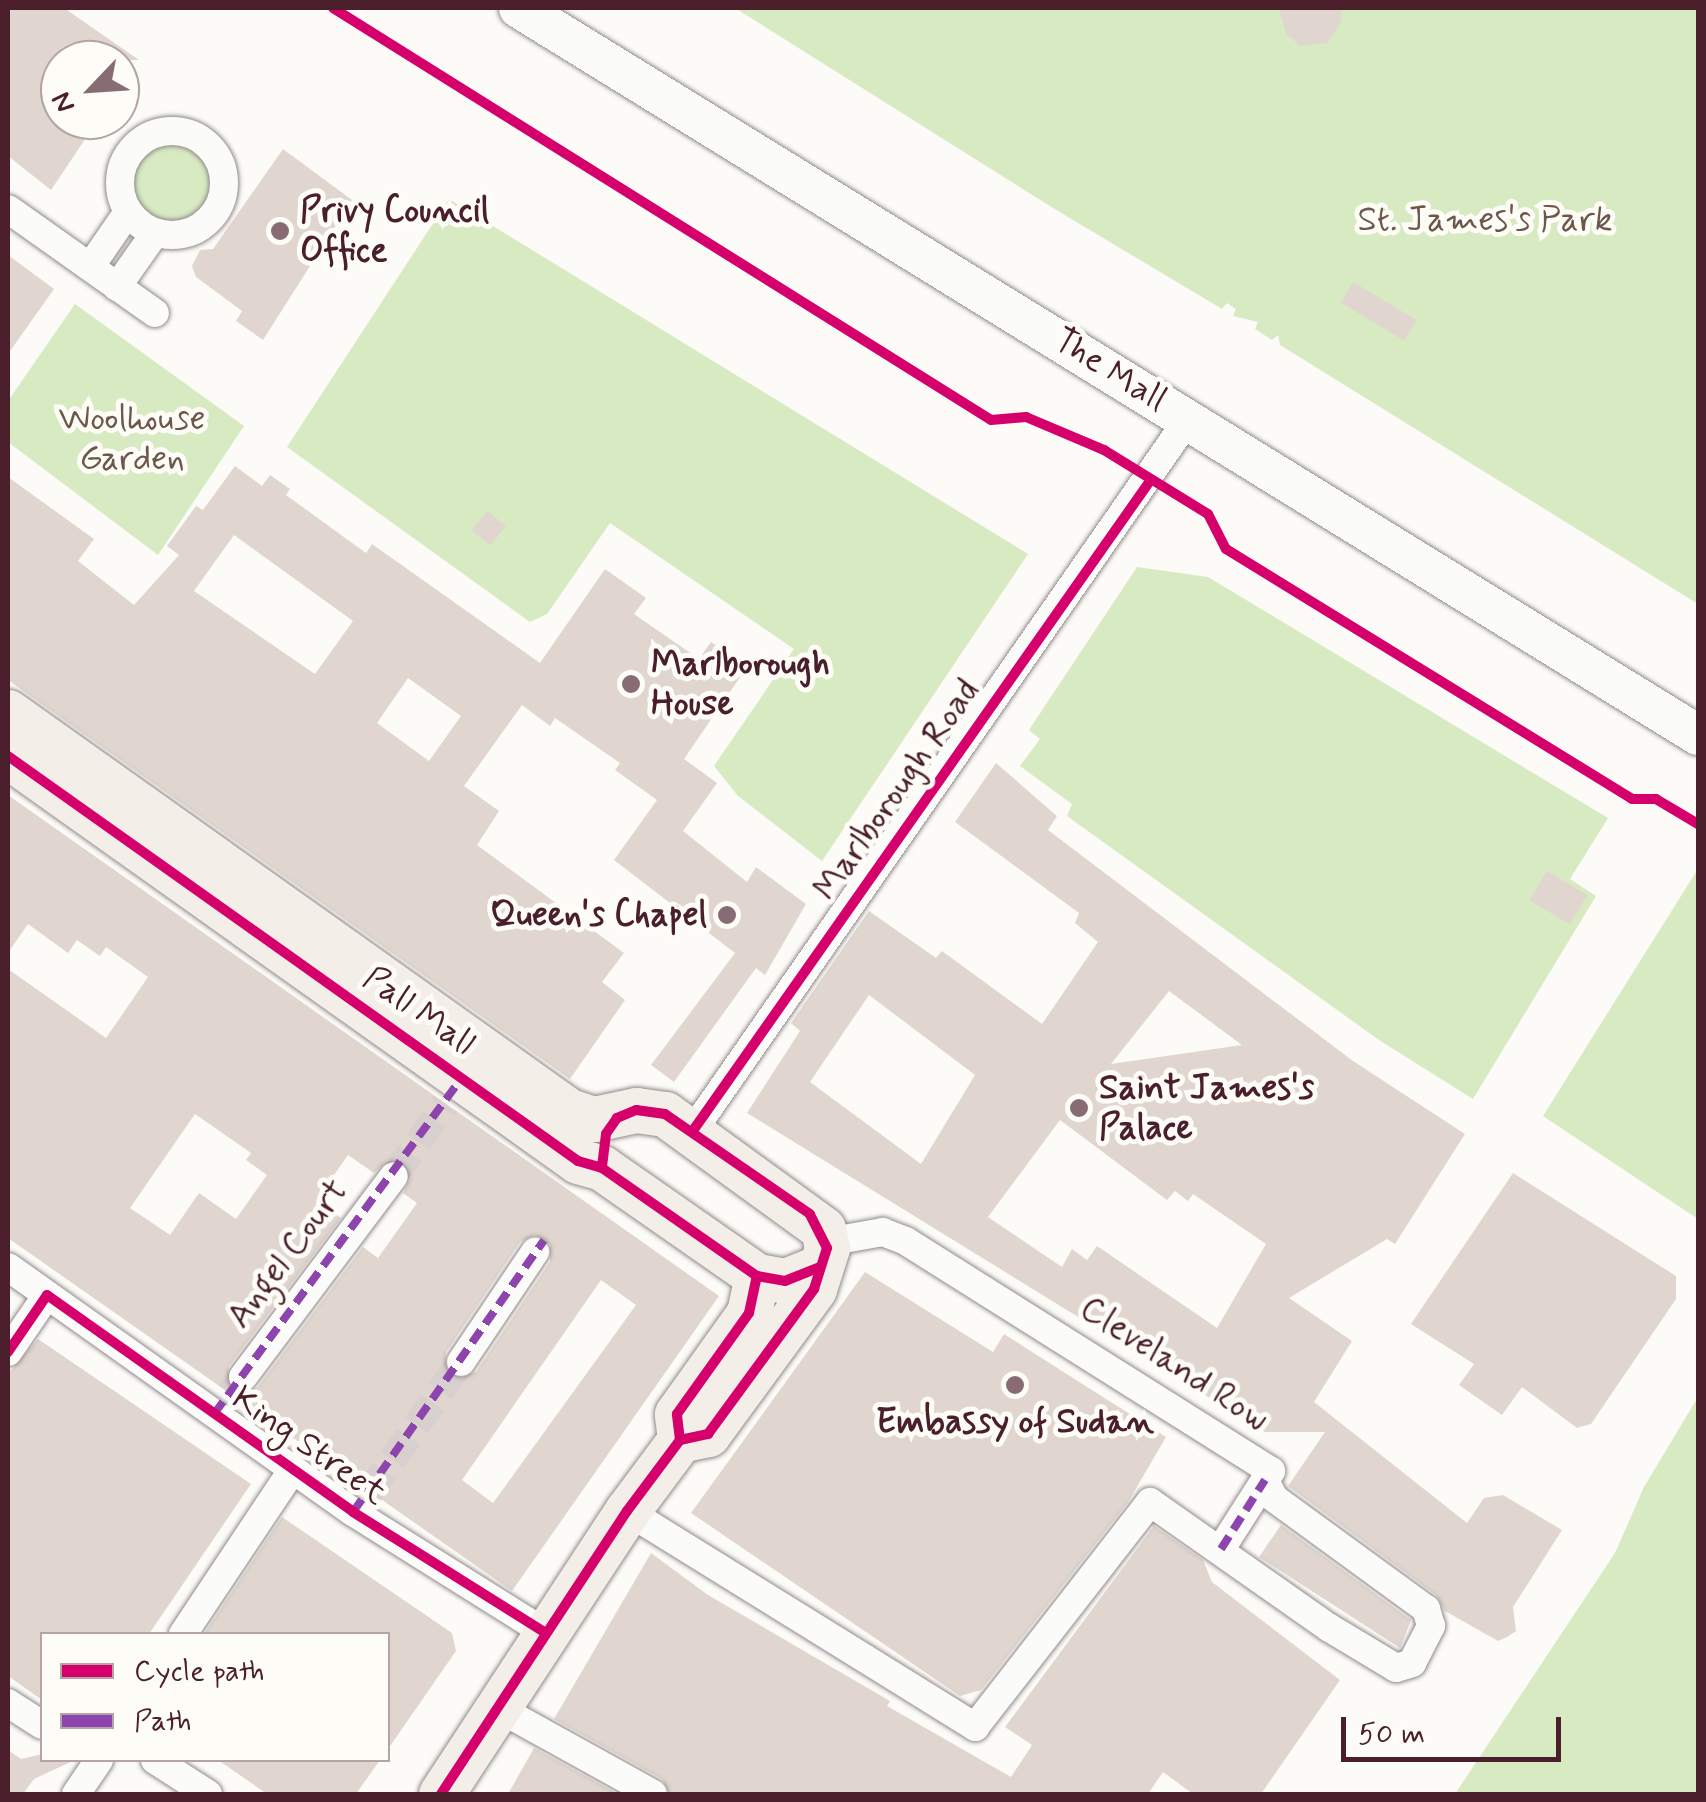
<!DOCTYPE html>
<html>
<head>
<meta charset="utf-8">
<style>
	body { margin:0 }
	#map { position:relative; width:1706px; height:1802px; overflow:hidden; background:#fcfbf8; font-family:Mynerve,sans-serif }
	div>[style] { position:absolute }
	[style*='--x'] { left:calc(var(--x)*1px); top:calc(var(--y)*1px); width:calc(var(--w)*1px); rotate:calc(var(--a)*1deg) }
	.green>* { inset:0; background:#d7eac2 }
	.round { border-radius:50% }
	.building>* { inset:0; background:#e0d6cf; transform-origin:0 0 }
	.street-tunnel>* { height:28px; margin-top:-14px; transform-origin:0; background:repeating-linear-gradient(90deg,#d8cfcf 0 28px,transparent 0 42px) }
	.roads { filter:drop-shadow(0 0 2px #928a8b) drop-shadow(0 0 2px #928a8b) }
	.street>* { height:28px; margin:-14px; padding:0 14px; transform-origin:14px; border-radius:14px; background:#fbfbf9 }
	.street>.ring { margin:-14px; padding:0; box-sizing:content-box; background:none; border:28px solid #fbfbf9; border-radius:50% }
	.secondary>* { height:40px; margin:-20px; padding:0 20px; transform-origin:20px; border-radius:20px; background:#fbfbf9 }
	.primary>* { height:45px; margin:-22.5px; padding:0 22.5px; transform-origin:22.5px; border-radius:22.5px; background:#f3eee7 }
	.quiet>* { height:8px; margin-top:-4px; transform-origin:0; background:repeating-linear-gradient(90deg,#8e44ad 0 15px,transparent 0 23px) }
	.cycleway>* { height:10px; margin:-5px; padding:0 5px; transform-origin:5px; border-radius:5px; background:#d6006c }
	.dots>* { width:28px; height:28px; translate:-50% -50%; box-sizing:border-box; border:5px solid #fdfcf7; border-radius:50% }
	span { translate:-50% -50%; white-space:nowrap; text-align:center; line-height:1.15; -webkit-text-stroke:10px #fdfcf7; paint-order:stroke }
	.poi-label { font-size:35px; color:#4a1f2b; font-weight:700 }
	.left { translate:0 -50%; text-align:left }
	.right { translate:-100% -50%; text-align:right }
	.park-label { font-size:35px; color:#6b584b }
	.street-label { font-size:35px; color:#4a1f2b }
	.frame { position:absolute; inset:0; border:10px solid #4a1f2b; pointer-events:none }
	.legend { position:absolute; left:40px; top:1632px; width:350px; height:130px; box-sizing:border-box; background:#fdfcf7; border:2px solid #b5a4a5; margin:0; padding:12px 18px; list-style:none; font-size:30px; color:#4a1f2b }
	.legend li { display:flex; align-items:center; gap:20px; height:50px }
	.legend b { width:50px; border:2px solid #b5a4a5 }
	.north { position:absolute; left:40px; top:40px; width:100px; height:100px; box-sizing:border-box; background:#fdfcf7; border:2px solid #b5a4a5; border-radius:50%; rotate:245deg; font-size:28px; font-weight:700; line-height:40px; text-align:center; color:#4a1f2b }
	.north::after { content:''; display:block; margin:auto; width:35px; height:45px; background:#886c73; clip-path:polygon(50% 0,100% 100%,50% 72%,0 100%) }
	.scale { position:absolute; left:1341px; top:1717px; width:220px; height:45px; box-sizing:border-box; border:5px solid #4a1f2b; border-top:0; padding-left:12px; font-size:30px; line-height:35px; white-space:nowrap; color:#4a1f2b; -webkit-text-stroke:8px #fdfcf7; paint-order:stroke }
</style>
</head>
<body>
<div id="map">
	<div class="green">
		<i style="clip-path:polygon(735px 8px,1698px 8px,1698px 604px,1280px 345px,1278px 335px,1272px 340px,1255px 329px,1258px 322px,1233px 316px,1236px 309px,1227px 303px,1222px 309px,1053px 208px)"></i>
		<i class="round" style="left:131px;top:143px;width:80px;height:80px"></i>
		<i style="clip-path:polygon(449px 199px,1028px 554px,822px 861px,738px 796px,714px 766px,794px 649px,610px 523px,547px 614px,530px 622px,287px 447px)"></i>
		<i style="clip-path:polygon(75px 304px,244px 426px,158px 555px,8px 442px,8px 401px)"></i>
		<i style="clip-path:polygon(1137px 567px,1208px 577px,1608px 818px,1570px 879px,1596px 896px,1473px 1099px,1379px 1040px,1067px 816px,1072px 804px,1020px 766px,1040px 739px,1029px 730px)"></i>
		<i style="clip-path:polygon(1696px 872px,1698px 873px,1698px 1219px,1543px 1116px)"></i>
		<i style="clip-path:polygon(1698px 1397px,1698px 1794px,1455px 1794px,1615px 1553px,1644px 1487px)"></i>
	</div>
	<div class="building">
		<i style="clip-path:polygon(8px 8px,64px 8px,139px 60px,60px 60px,60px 120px,98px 120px,51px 190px,8px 156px)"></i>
		<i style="clip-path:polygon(1279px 8px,1342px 8px,1341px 22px,1327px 43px,1301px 46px,1286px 34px)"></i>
		<i style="clip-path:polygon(283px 149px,352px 200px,263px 340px,236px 321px,242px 311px,196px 277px,192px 266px,200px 250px,213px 249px)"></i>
		<i style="clip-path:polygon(8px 255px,54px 289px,8px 354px)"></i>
		<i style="left:1353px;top:282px;width:74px;height:24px;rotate:31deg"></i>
		<i style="clip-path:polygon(evenodd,235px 466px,262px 486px,270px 475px,290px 489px,286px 495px,366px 553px,372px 544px,540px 663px,605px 569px,646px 598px,634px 614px,699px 659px,711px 642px,747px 667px,684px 759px,717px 783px,683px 831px,747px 882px,756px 867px,806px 904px,765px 975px,756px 968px,674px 1082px,651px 1065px,735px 953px,614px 860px,657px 800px,615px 770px,620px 763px,555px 718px,550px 726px,522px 705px,464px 786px,499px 811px,477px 845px,624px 953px,602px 982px,625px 1000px,570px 1079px,8px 680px,8px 477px,94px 539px,78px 561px,134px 605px,179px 555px,167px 546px,196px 506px,203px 510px,235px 466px,234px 535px,353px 621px,315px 674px,194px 591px,234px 535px,235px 466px,408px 678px,461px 716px,429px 761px,377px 723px,408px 678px)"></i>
		<i style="left:487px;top:511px;width:24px;height:25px;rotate:38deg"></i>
		<i style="clip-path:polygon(evenodd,996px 763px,1057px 816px,1048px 830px,1353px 1061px,1465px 1134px,1395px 1244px,1387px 1239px,1289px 1298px,1352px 1341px,1314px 1402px,1467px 1523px,1484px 1498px,1503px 1495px,1562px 1530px,1513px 1607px,1516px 1631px,1507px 1637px,1498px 1641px,1445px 1611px,1436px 1595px,1288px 1486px,1325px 1432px,1265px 1432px,747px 1113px,800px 1031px,791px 1023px,869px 911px,936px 958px,942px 951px,1042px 1024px,1098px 942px,1075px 923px,1079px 913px,955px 822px,996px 763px,1169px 991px,1242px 1045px,1111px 1064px,1169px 991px,996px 763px,869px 995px,975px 1075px,921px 1164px,810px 1082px,869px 995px,996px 763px,1060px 1120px,1167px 1200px,1175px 1191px,1188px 1201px,1193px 1194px,1266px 1244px,1217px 1328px,1097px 1246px,1087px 1260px,1072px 1249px,1062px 1267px,988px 1217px,1060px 1120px)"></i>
		<i style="clip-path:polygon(evenodd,8px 795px,719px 1296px,512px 1591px,8px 1238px,8px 969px,106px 1038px,148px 977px,106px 947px,100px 956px,77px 940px,68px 953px,28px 924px,8px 953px,8px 795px,195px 1114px,251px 1153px,246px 1160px,267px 1175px,236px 1219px,199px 1193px,170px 1235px,130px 1208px,195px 1114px,8px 795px,348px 1155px,374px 1173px,388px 1160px,404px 1162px,411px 1177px,403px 1193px,417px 1203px,378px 1258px,363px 1247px,257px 1388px,233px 1391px,227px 1383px,229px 1366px,341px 1218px,316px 1201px,348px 1155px,8px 795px,535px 1235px,550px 1244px,550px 1262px,476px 1372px,452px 1377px,445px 1369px,446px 1352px,520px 1242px,535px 1235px,8px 795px,601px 1280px,636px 1305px,493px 1503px,462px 1480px,601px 1280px)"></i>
		<i style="left:1547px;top:871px;width:47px;height:34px;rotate:31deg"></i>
		<i style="clip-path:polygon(1513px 1173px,1676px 1276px,1676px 1299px,1591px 1424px,1577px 1428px,1522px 1387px,1502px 1415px,1459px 1385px,1474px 1364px,1411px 1324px)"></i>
		<i style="clip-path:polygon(865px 1272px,993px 1352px,1004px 1334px,1166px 1437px,1128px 1502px,981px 1690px,960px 1696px,691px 1513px)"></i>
		<i style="clip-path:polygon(38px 1339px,251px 1484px,149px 1634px,42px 1634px,42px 1700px,8px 1676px,8px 1374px)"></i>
		<i style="clip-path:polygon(282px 1517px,452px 1633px,456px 1651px,388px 1749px,388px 1634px,204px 1634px)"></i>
		<i style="clip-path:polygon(1281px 1525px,1411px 1620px,1400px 1648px,1259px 1557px)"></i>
		<i style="clip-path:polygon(1154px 1526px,1203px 1560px,1212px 1582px,1340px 1680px,1261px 1794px,1193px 1794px,1163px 1772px,1148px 1794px,670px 1794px,662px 1779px,554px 1719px,651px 1553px,708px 1595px,890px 1701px,887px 1706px,1011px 1777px,1032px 1745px,1005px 1727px)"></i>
		<i style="clip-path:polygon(534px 1748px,618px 1794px,508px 1794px)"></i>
		<i style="clip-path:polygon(8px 1750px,21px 1759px,42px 1754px,42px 1760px,75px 1760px,34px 1779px,23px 1794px,8px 1794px)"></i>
		<i style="clip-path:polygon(218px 1760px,380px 1760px,356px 1794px,267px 1794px)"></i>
	</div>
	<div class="street-tunnel">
		<i style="--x:394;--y:1176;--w:88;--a:-54.7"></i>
		<i style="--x:230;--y:1394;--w:21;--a:-53"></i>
		<i style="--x:368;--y:1494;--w:161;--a:-54.8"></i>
	</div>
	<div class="roads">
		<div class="street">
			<i class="ring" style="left:120px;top:131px;width:76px;height:76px"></i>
			<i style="--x:8;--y:209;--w:180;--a:35.3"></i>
			<i style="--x:90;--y:267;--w:67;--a:-55.4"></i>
			<i style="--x:117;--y:287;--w:66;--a:-54.9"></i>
			<i style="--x:692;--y:1132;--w:870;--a:-55.16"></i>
			<i style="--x:8;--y:1267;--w:423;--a:35.4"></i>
			<i style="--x:353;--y:1512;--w:228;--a:32.1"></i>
			<i style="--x:8;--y:1352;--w:69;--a:-55.6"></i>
			<i style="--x:461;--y:1362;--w:133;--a:-56.1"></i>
			<i style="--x:243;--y:1377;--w:251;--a:-53.1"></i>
			<i style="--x:627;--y:1511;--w:410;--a:31.8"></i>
			<i style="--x:975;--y:1727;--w:285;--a:-52.1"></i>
			<i style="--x:1150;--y:1502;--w:218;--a:35.1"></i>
			<i style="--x:1328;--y:1627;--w:79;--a:31.1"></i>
			<i style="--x:1396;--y:1668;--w:17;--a:-17"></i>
			<i style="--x:1412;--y:1663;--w:42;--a:-62.8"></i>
			<i style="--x:1431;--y:1626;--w:18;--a:-106"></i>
			<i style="--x:1426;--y:1609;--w:188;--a:-143.9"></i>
			<i style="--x:1274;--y:1498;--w:20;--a:-117"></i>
			<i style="--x:1265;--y:1480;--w:11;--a:-56"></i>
			<i style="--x:1271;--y:1471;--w:431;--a:-147.8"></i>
			<i style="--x:906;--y:1241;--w:25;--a:-159"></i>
			<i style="--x:883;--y:1232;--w:57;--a:169.9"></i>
			<i style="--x:1221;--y:1549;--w:82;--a:-57.5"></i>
			<i style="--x:183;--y:1634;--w:198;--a:-56.3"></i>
			<i style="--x:8;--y:1703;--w:40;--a:32.9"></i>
			<i style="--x:498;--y:1708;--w:177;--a:29"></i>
			<i style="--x:155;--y:1760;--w:63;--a:32.7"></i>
			<i style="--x:76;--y:1794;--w:41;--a:-55.9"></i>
		</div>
		<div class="secondary">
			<i style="--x:519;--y:8;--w:1385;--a:31.66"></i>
		</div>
		<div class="primary">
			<i style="--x:8;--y:712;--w:688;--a:35.42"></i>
			<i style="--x:569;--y:1111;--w:26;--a:18"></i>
			<i style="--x:594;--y:1119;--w:43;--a:-12.1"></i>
			<i style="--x:636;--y:1110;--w:29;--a:8"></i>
			<i style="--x:665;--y:1114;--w:195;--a:36"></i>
			<i style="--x:823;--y:1229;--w:19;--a:78"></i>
			<i style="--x:827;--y:1248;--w:43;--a:107.6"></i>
			<i style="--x:814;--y:1289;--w:180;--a:126.2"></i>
			<i style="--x:708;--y:1434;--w:29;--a:168"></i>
			<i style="--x:680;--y:1440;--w:89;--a:126.7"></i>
			<i style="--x:627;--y:1511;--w:339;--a:123.3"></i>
			<i style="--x:8;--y:756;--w:699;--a:35.39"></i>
			<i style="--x:578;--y:1161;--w:25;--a:16"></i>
			<i style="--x:602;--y:1168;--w:189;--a:34.9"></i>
			<i style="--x:757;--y:1276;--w:28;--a:10"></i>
			<i style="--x:785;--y:1281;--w:38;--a:-22"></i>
			<i style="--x:680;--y:1440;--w:26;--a:-97"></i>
			<i style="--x:677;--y:1414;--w:124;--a:-54.5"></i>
			<i style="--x:749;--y:1313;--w:38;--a:-78"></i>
		</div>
	</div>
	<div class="quiet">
		<i style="--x:214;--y:1414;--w:420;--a:-53.6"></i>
		<i style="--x:353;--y:1512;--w:332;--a:-54.9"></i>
		<i style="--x:1221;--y:1549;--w:82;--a:-57.5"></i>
	</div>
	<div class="cycleway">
		<i style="--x:333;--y:8;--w:776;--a:32.05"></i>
		<i style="--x:991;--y:420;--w:35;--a:-5"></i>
		<i style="--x:1026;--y:417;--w:85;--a:22.9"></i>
		<i style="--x:1104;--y:450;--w:122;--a:31.6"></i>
		<i style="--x:1208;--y:514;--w:39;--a:63"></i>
		<i style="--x:1226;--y:549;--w:477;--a:31.6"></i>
		<i style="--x:1632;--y:799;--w:24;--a:0"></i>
		<i style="--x:1656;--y:799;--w:49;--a:30.8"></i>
		<i style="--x:8;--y:756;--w:699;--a:35.39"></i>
		<i style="--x:578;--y:1161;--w:25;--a:16"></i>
		<i style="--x:602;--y:1168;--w:189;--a:34.9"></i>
		<i style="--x:757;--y:1276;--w:28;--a:10"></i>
		<i style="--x:785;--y:1281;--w:38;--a:-22"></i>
		<i style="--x:692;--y:1132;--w:796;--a:-54.87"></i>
		<i style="--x:8;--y:1352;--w:69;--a:-55.6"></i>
		<i style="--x:47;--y:1295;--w:375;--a:35.3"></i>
		<i style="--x:353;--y:1512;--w:228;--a:32.1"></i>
		<i style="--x:680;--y:1440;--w:26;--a:-97"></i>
		<i style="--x:677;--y:1414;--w:124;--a:-54.5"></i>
		<i style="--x:749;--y:1313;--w:38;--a:-78"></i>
		<i style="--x:441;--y:1794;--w:339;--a:-56.7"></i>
		<i style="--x:627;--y:1511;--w:89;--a:-53.3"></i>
		<i style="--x:680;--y:1440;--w:29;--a:-12"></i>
		<i style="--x:708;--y:1434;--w:180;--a:-53.8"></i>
		<i style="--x:814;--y:1289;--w:43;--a:-72.4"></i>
		<i style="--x:827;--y:1248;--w:38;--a:-117"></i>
		<i style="--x:810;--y:1214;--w:176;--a:-145.4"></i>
		<i style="--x:665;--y:1114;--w:29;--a:-172"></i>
		<i style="--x:636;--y:1110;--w:21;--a:157"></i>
		<i style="--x:617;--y:1118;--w:19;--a:125"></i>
		<i style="--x:606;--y:1134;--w:34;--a:97"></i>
	</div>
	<div class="dots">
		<i style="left:280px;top:231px;background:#886c73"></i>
		<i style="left:631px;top:684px;background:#886c73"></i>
		<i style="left:727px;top:915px;background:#886c73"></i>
		<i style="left:1079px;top:1108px;background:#886c73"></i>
		<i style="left:1015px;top:1385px;background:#886c73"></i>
	</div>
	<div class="poi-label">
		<span class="left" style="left:300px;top:231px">Privy Council<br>Office</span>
		<span class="left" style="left:651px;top:684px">Marlborough<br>House</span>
		<span class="right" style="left:707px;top:915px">Queen's Chapel</span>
		<span class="left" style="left:1099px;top:1108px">Saint James's<br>Palace</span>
		<span style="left:1015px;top:1422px">Embassy of Sudan</span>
	</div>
	<div class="park-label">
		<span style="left:1485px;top:220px">St. James's Park</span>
		<span style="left:132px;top:439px">Woolhouse<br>Garden</span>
	</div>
	<div class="street-label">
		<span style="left:1110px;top:370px;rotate:32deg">The Mall</span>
		<span style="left:897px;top:790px;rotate:-55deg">Marlborough Road</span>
		<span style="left:419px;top:1011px;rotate:35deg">Pall Mall</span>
		<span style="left:288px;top:1254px;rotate:-53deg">Angel Court</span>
		<span style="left:1174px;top:1364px;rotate:33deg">Cleveland Row</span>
		<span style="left:309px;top:1446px;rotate:35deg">King Street</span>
	</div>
	<div class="frame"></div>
	<ul class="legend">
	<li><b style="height:12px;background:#d6006c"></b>Cycle path</li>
	<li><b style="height:12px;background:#8e44ad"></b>Path</li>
	</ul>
	<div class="north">N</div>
	<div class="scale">50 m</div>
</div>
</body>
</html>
